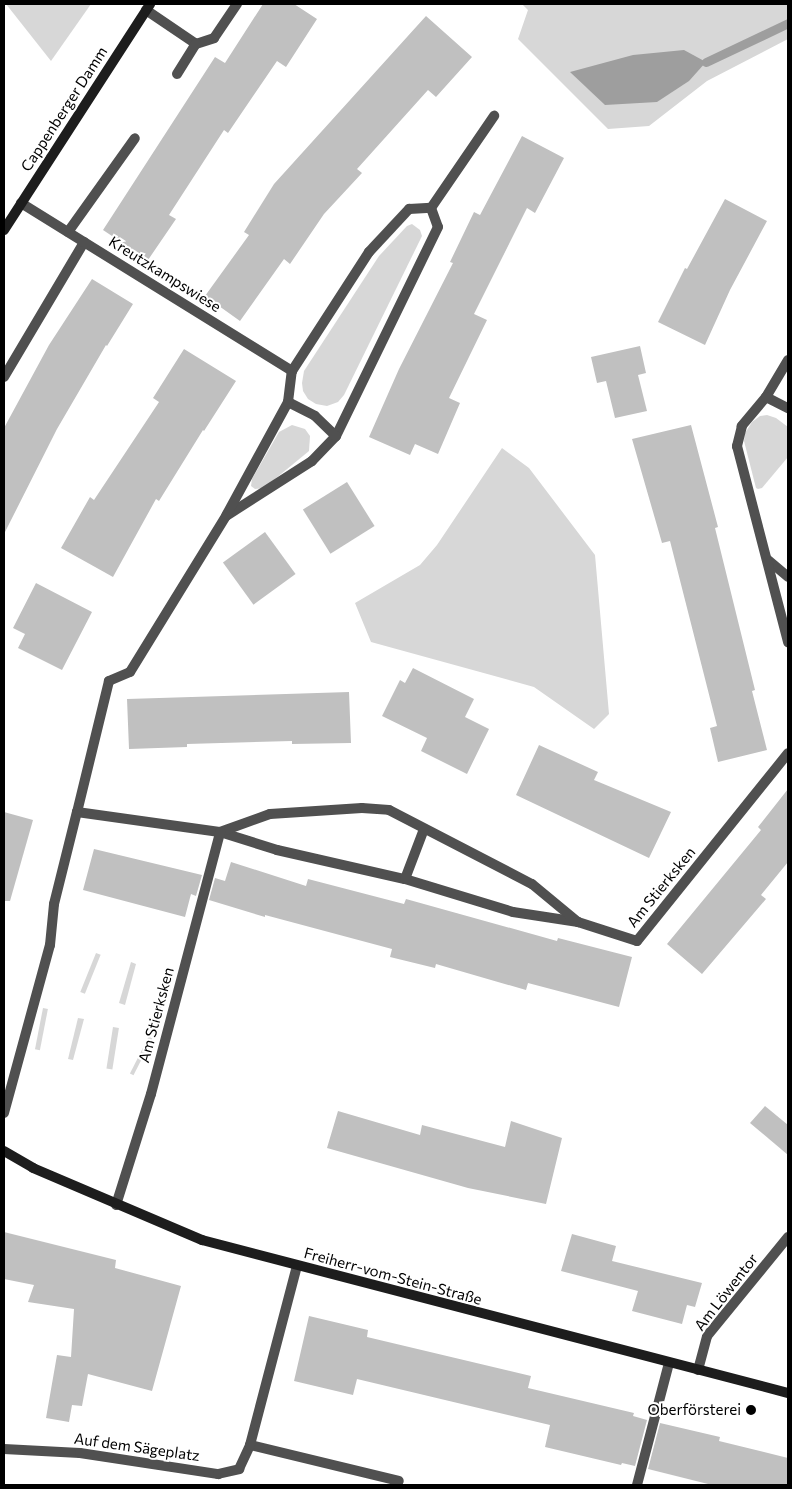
<!DOCTYPE html>
<html>
<head>
<meta charset="utf-8">
<style>
	body { margin:0 }
	#map { position:relative; width:792px; height:1489px; overflow:hidden; background:#fff; font-family:Commissioner,sans-serif }
	div>[style] { position:absolute }
	[style*='--x'] { left:calc(var(--x)*1px); top:calc(var(--y)*1px); width:calc(var(--w)*1px); rotate:calc(var(--a)*1deg) }
	.green>* { inset:0; background:#d7d7d7; transform-origin:0 0 }
	.water>* { inset:0; background:#9e9e9e }
	.stream>* { height:9px; margin:-4.5px; padding:0 4.5px; transform-origin:4.5px; border-radius:4.5px; background:#9e9e9e }
	.building>* { inset:0; background:#c0c0c0; transform-origin:0 0 }
	.lane>* { height:10px; margin:-5px; padding:0 5px; transform-origin:5px; border-radius:5px; background:#505050 }
	.street>* { height:10px; margin:-5px; padding:0 5px; transform-origin:5px; border-radius:5px; background:#505050 }
	.secondary>* { height:10px; margin:-5px; padding:0 5px; transform-origin:5px; border-radius:5px; background:#1d1d1d }
	.dots>* { width:14px; height:14px; translate:-50% -50%; box-sizing:border-box; border:2px solid #fff; border-radius:50% }
	span { translate:-50% -50%; white-space:nowrap; text-align:center; line-height:1.15; -webkit-text-stroke:4px #fff; paint-order:stroke }
	.street-label { font-size:15px; color:#000 }
	.poi-label { font-size:15px; color:#000 }
	.right { translate:-100% -50%; text-align:right }
	.frame { position:absolute; inset:0; border:5px solid #000; pointer-events:none }
</style>
</head>
<body>
<div id="map">
	<div class="green">
		<i style="clip-path:polygon(6px 4px,91px 4px,51px 61px)"></i>
		<i style="clip-path:polygon(522px 4px,788px 4px,788px 39px,707px 81px,649px 126px,608px 129px,518px 39px,528px 10px)"></i>
		<i style="clip-path:polygon(412px 224px,420px 230px,422px 236px,344px 395px,338px 402px,327px 406px,316px 404px,308px 399px,303px 391px,302px 383px,304px 371px,379px 256px,407px 226px)"></i>
		<i style="clip-path:polygon(767px 415px,776px 418px,788px 427px,788px 457px,762px 488px,758px 489px,756px 488px,744px 441px,745px 433px,752px 422px,760px 416px)"></i>
		<i style="clip-path:polygon(292px 425px,305px 429px,310px 436px,309px 451px,264px 488px,255px 489px,251px 486px,252px 479px,279px 432px)"></i>
		<i style="clip-path:polygon(502px 448px,529px 468px,595px 555px,609px 714px,594px 729px,534px 687px,371px 642px,355px 603px,420px 565px,437px 545px)"></i>
		<i style="left:96px;top:953px;width:5px;height:42px;rotate:22deg"></i>
		<i style="clip-path:polygon(131px 962px,136px 964px,125px 1005px,119px 1003px)"></i>
		<i style="left:166px;top:972px;width:4px;height:42px;rotate:14deg"></i>
		<i style="left:43px;top:1008px;width:5px;height:42px;rotate:11deg"></i>
		<i style="clip-path:polygon(78px 1018px,84px 1019px,73px 1060px,68px 1059px)"></i>
		<i style="left:113px;top:1027px;width:6px;height:42px;rotate:9deg"></i>
		<i style="left:149px;top:1036px;width:4px;height:42px;rotate:27deg"></i>
	</div>
	<div class="water">
		<i style="clip-path:polygon(684px 50px,706px 62px,689px 81px,657px 102px,605px 105px,570px 72px,633px 55px)"></i>
	</div>
	<div class="stream">
		<i style="--x:706;--y:62;--w:91;--a:-25.4"></i>
	</div>
	<div class="building">
		<i style="clip-path:polygon(263px 4px,294px 4px,317px 19px,286px 67px,277px 61px,228px 133px,224px 130px,169px 215px,176px 219px,148px 260px,103px 230px,215px 57px,225px 63px)"></i>
		<i style="clip-path:polygon(426px 16px,472px 57px,436px 97px,428px 90px,357px 169px,362px 173px,324px 214px,290px 264px,284px 259px,240px 321px,205px 296px,249px 235px,244px 232px,274px 184px)"></i>
		<i style="clip-path:polygon(522px 136px,564px 158px,535px 213px,527px 208px,474px 314px,487px 320px,449px 398px,460px 403px,438px 454px,415px 444px,410px 455px,369px 437px,399px 369px,453px 263px,450px 262px,474px 212px,480px 215px)"></i>
		<i style="clip-path:polygon(725px 199px,767px 221px,730px 290px,705px 345px,658px 322px,685px 268px,687px 269px)"></i>
		<i style="clip-path:polygon(92px 279px,133px 304px,107px 346px,106px 345px,57px 429px,4px 534px,4px 428px,49px 345px)"></i>
		<i style="clip-path:polygon(640px 346px,646px 373px,638px 375px,647px 411px,615px 418px,606px 381px,597px 383px,591px 357px)"></i>
		<i style="clip-path:polygon(184px 349px,236px 381px,204px 431px,203px 430px,159px 501px,156px 499px,113px 577px,61px 548px,90px 497px,94px 500px,159px 402px,153px 398px)"></i>
		<i style="clip-path:polygon(691px 425px,718px 527px,715px 528px,755px 690px,752px 691px,767px 750px,718px 762px,710px 728px,717px 726px,670px 541px,662px 543px,632px 439px)"></i>
		<i style="left:347px;top:482px;width:52px;height:52px;rotate:58deg"></i>
		<i style="left:265px;top:532px;width:52px;height:52px;rotate:54deg"></i>
		<i style="clip-path:polygon(36px 583px,92px 612px,62px 670px,18px 648px,25px 634px,13px 628px)"></i>
		<i style="clip-path:polygon(413px 668px,474px 699px,465px 717px,489px 729px,467px 774px,421px 751px,427px 738px,382px 716px,400px 680px,405px 683px)"></i>
		<i style="clip-path:polygon(349px 692px,351px 743px,292px 744px,292px 741px,187px 744px,187px 747px,129px 749px,127px 699px)"></i>
		<i style="clip-path:polygon(539px 745px,598px 772px,594px 780px,671px 812px,649px 858px,516px 795px)"></i>
		<i style="clip-path:polygon(788px 789px,788px 862px,761px 895px,766px 899px,702px 974px,667px 944px,761px 830px,758px 827px)"></i>
		<i style="clip-path:polygon(4px 812px,33px 820px,10px 901px,4px 901px)"></i>
		<i style="clip-path:polygon(94px 849px,202px 875px,196px 896px,191px 894px,185px 917px,83px 890px)"></i>
		<i style="clip-path:polygon(231px 862px,306px 886px,308px 879px,404px 904px,406px 899px,557px 941px,558px 938px,632px 957px,619px 1007px,528px 983px,526px 990px,436px 964px,435px 968px,390px 957px,392px 949px,265px 915px,265px 917px,209px 900px,215px 878px,225px 881px)"></i>
		<i style="clip-path:polygon(765px 1106px,788px 1125px,788px 1155px,750px 1123px)"></i>
		<i style="clip-path:polygon(338px 1111px,420px 1135px,422px 1125px,505px 1147px,511px 1121px,562px 1138px,546px 1204px,468px 1188px,327px 1148px)"></i>
		<i style="clip-path:polygon(4px 1232px,116px 1260px,115px 1268px,181px 1286px,152px 1391px,88px 1374px,82px 1406px,72px 1405px,69px 1422px,46px 1418px,57px 1355px,71px 1357px,74px 1309px,28px 1302px,34px 1285px,4px 1279px)"></i>
		<i style="clip-path:polygon(572px 1234px,616px 1246px,612px 1261px,702px 1283px,695px 1307px,687px 1305px,682px 1324px,632px 1311px,638px 1291px,561px 1271px)"></i>
		<i style="clip-path:polygon(309px 1316px,368px 1330px,367px 1337px,531px 1376px,528px 1388px,634px 1413px,633px 1416px,647px 1420px,635px 1466px,622px 1463px,621px 1465px,545px 1447px,550px 1425px,357px 1379px,353px 1395px,294px 1381px)"></i>
		<i style="clip-path:polygon(660px 1423px,720px 1437px,719px 1441px,788px 1458px,788px 1485px,712px 1485px,648px 1469px)"></i>
	</div>
	<div class="lane">
		<i style="--x:146;--y:10;--w:60;--a:34.2"></i>
		<i style="--x:196;--y:44;--w:19;--a:-18"></i>
		<i style="--x:214;--y:38;--w:41;--a:-55.9"></i>
		<i style="--x:177;--y:74;--w:36;--a:-58"></i>
		<i style="--x:68;--y:232;--w:115;--a:-54.5"></i>
		<i style="--x:4;--y:377;--w:157;--a:-59.3"></i>
		<i style="--x:768;--y:560;--w:26;--a:40"></i>
	</div>
	<div class="street">
		<i style="--x:21;--y:203;--w:319;--a:31.8"></i>
		<i style="--x:292;--y:371;--w:142;--a:-57.1"></i>
		<i style="--x:369;--y:252;--w:59;--a:-47.1"></i>
		<i style="--x:409;--y:209;--w:22;--a:-3"></i>
		<i style="--x:431;--y:208;--w:112;--a:-55.6"></i>
		<i style="--x:431;--y:208;--w:20;--a:70"></i>
		<i style="--x:438;--y:227;--w:233;--a:116"></i>
		<i style="--x:336;--y:436;--w:35;--a:134"></i>
		<i style="--x:312;--y:461;--w:102;--a:147.4"></i>
		<i style="--x:226;--y:516;--w:183;--a:121.6"></i>
		<i style="--x:130;--y:672;--w:23;--a:157"></i>
		<i style="--x:109;--y:681;--w:135;--a:103.7"></i>
		<i style="--x:77;--y:812;--w:144;--a:8"></i>
		<i style="--x:220;--y:832;--w:60;--a:17.5"></i>
		<i style="--x:277;--y:850;--w:131;--a:12.8"></i>
		<i style="--x:405;--y:879;--w:113;--a:17"></i>
		<i style="--x:513;--y:912;--w:66;--a:8.7"></i>
		<i style="--x:578;--y:922;--w:62;--a:17.9"></i>
		<i style="--x:637;--y:941;--w:241;--a:-51.2"></i>
		<i style="--x:788;--y:360;--w:43;--a:120.7"></i>
		<i style="--x:766;--y:397;--w:38;--a:130"></i>
		<i style="--x:742;--y:426;--w:21;--a:104"></i>
		<i style="--x:737;--y:446;--w:203;--a:75.4"></i>
		<i style="--x:766;--y:397;--w:25;--a:27"></i>
		<i style="--x:288;--y:402;--w:30;--a:27"></i>
		<i style="--x:315;--y:416;--w:29;--a:44"></i>
		<i style="--x:227;--y:514;--w:128;--a:-61.4"></i>
		<i style="--x:288;--y:402;--w:31;--a:-83"></i>
		<i style="--x:220;--y:832;--w:53;--a:-19.8"></i>
		<i style="--x:270;--y:814;--w:92;--a:-3.7"></i>
		<i style="--x:362;--y:808;--w:27;--a:4"></i>
		<i style="--x:389;--y:810;--w:161;--a:27.4"></i>
		<i style="--x:532;--y:884;--w:60;--a:39.6"></i>
		<i style="--x:405;--y:879;--w:53;--a:-69.2"></i>
		<i style="--x:4;--y:1113;--w:174;--a:-74.7"></i>
		<i style="--x:50;--y:945;--w:41;--a:-84.4"></i>
		<i style="--x:54;--y:904;--w:95;--a:-76"></i>
		<i style="--x:116;--y:1205;--w:116;--a:-72.5"></i>
		<i style="--x:151;--y:1094;--w:271;--a:-75.2"></i>
		<i style="--x:698;--y:1370;--w:35;--a:-75"></i>
		<i style="--x:707;--y:1336;--w:128;--a:-50.7"></i>
		<i style="--x:250;--y:1445;--w:153;--a:13.6"></i>
		<i style="--x:4;--y:1449;--w:76;--a:3"></i>
		<i style="--x:80;--y:1453;--w:140;--a:8.7"></i>
		<i style="--x:218;--y:1474;--w:22;--a:-13"></i>
		<i style="--x:239;--y:1469;--w:26;--a:-65"></i>
		<i style="--x:250;--y:1445;--w:185;--a:-75.3"></i>
		<i style="--x:637;--y:1485;--w:126;--a:-75.3"></i>
	</div>
	<div class="secondary">
		<i style="--x:4;--y:230;--w:269;--a:-57.1"></i>
		<i style="--x:4;--y:1151;--w:34;--a:30"></i>
		<i style="--x:33;--y:1168;--w:184;--a:23.1"></i>
		<i style="--x:202;--y:1240;--w:606;--a:14.63"></i>
	</div>
	<div class="dots">
		<i style="left:751px;top:1410px;background:#000"></i>
	</div>
	<div class="street-label">
		<span style="left:64px;top:109px;rotate:-57deg">Cappenberger Damm</span>
		<span style="left:165px;top:274px;rotate:32deg">Kreutzkampswiese</span>
		<span style="left:661px;top:887px;rotate:-51deg">Am Stierksken</span>
		<span style="left:156px;top:1015px;rotate:-75deg">Am Stierksken</span>
		<span style="left:393px;top:1276px;rotate:15deg">Freiherr-vom-Stein-Straße</span>
		<span style="left:726px;top:1292px;rotate:-52deg">Am Löwentor</span>
		<span style="left:137px;top:1447px;rotate:8deg">Auf dem Sägeplatz</span>
	</div>
	<div class="poi-label">
		<span class="right" style="left:741px;top:1410px">Oberförsterei</span>
	</div>
	<div class="frame"></div>
</div>
</body>
</html>
